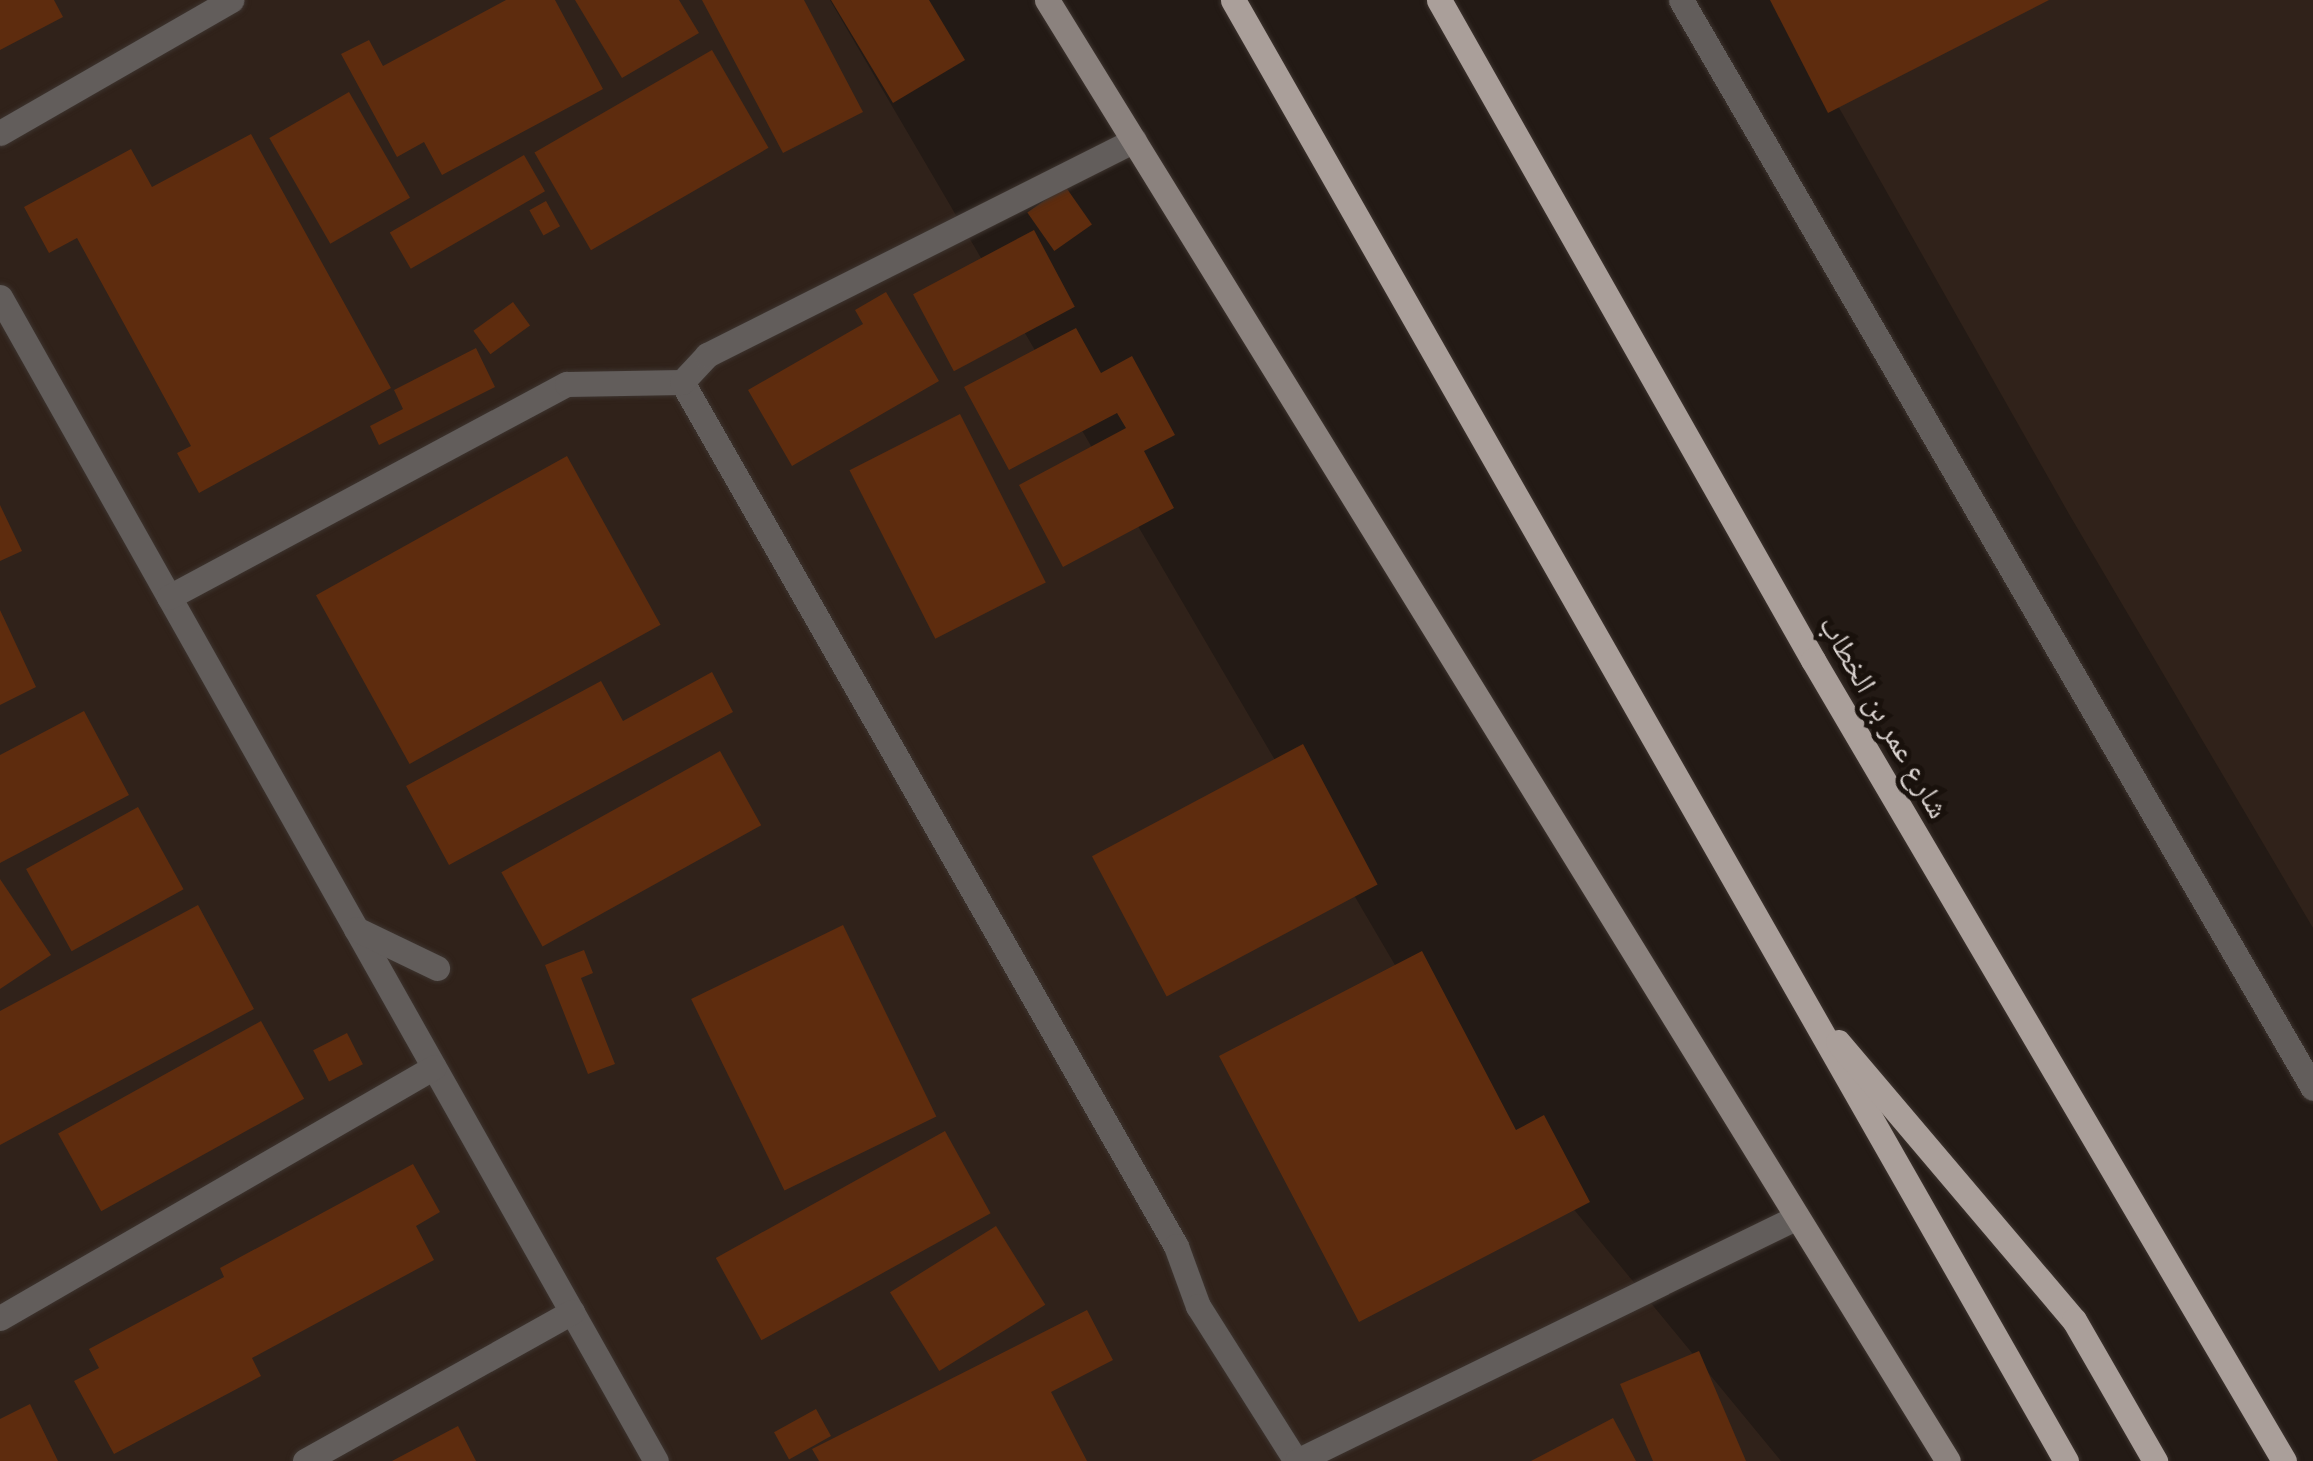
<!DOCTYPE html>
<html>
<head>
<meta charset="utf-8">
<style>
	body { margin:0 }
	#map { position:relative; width:2313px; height:1461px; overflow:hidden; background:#231a15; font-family:"Roboto Serif","Noto Naskh Arabic",serif }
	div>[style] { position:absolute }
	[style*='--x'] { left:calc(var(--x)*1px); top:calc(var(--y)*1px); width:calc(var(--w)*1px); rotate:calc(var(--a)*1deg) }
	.built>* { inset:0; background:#30221a }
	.building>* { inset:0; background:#5e2c0e; transform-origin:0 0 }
	.roads { filter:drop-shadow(0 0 2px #3d342f) drop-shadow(0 0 2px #3d342f) }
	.street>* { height:25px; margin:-12.5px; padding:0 12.5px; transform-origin:12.5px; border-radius:12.5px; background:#625d5b }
	.secondary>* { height:25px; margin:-12.5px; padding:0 12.5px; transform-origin:12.5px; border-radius:12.5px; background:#8b827e }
	.primary>* { height:25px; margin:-12.5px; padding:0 12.5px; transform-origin:12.5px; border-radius:12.5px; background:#aa9f9a }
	span { translate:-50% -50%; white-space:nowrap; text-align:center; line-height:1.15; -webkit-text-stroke:10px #19110c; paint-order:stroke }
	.street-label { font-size:30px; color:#dad3d0 }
</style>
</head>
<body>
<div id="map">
	<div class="built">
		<i style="clip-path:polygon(0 0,830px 0,1450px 1059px,1781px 1461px,0 1461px)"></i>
		<i style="clip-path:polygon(1778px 0,2313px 0,2313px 928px,2069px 514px)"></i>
	</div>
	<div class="building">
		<i style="clip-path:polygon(0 0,54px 0,63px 17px,0 50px)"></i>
		<i style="clip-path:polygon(506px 0,555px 0,603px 89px,442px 175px,424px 142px,397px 157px,341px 54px,369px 40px,383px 66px)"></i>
		<i style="clip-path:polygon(575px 0,679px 0,699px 33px,622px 78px)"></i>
		<i style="clip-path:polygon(702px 0,804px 0,863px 112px,783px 153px)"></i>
		<i style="clip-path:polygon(831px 0,929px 0,965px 60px,893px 103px)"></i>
		<i style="clip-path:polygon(1770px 0,2049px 0,1828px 113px)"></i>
		<i style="left:712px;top:50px;width:113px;height:205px;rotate:60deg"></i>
		<i style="left:349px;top:92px;width:122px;height:92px;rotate:60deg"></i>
		<i style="clip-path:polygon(251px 134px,391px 388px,199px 493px,177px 453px,191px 446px,77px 238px,49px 253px,24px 207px,131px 149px,152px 187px)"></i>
		<i style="left:524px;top:155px;width:42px;height:155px;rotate:60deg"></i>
		<i style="left:1065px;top:186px;width:47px;height:46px;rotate:55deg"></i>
		<i style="left:546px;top:201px;width:29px;height:19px;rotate:61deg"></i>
		<i style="left:1034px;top:230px;width:87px;height:137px;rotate:62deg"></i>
		<i style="clip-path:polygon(886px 292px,939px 381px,792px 466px,748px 390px,863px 324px,855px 310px)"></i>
		<i style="left:513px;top:302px;width:29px;height:49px;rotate:54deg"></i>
		<i style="clip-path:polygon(1076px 328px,1101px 373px,1132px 356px,1175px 435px,1144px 451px,1174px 508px,1063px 567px,1019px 485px,1126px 428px,1117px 413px,1009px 470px,964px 387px)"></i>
		<i style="clip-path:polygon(476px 348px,495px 387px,379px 445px,370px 426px,403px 409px,394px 390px)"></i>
		<i style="left:960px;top:414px;width:189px;height:124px;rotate:63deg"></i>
		<i style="left:567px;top:456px;width:193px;height:287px;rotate:61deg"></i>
		<i style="clip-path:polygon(0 505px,22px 551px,0 561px)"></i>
		<i style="clip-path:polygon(0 610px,36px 687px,0 705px)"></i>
		<i style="clip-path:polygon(712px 672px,733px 712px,449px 865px,406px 786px,601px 681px,623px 721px)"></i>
		<i style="clip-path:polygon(84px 711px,129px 795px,0 863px,0 755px)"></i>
		<i style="left:1303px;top:744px;width:159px;height:239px;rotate:62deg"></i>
		<i style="left:720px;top:751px;width:85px;height:250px;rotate:61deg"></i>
		<i style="left:138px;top:807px;width:94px;height:128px;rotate:61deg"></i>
		<i style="clip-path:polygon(0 879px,51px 955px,0 989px)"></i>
		<i style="clip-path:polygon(198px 905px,254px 1009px,0 1145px,0 1011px)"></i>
		<i style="left:843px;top:925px;width:213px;height:169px;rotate:64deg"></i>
		<i style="clip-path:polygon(584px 950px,593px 973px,581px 978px,615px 1064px,588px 1074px,545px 965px)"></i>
		<i style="clip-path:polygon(1422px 951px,1516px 1130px,1544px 1115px,1590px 1202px,1359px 1322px,1219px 1056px)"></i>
		<i style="left:261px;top:1021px;width:89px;height:232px;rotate:61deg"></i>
		<i style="left:347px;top:1033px;width:35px;height:38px;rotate:63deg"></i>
		<i style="left:945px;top:1131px;width:94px;height:262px;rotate:61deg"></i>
		<i style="clip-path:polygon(413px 1164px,440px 1212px,416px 1226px,434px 1260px,252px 1358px,261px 1376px,114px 1454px,74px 1381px,99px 1368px,89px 1349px,224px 1277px,220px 1268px)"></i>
		<i style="left:996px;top:1226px;width:93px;height:125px;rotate:58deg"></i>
		<i style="clip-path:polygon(1087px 1310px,1113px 1360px,1051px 1392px,1087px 1461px,819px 1461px,812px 1449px)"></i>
		<i style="clip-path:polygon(1699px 1351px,1746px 1461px,1653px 1461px,1620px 1384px)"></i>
		<i style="clip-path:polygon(30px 1404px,58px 1461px,0 1461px,0 1419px)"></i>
		<i style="left:816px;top:1409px;width:31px;height:48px;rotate:61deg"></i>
		<i style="clip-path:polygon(1613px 1418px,1636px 1461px,1531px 1461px)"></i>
		<i style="clip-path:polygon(458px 1426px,476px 1461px,392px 1461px)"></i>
	</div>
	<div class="roads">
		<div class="street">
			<i style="--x:1681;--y:0;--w:1258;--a:59.85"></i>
			<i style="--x:0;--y:133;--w:267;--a:-29.9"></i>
			<i style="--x:0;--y:297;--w:1336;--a:60.6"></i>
			<i style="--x:682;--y:382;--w:995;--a:60.24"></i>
			<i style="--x:1176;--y:1246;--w:64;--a:69.9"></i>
			<i style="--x:1198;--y:1306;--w:183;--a:57.7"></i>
			<i style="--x:169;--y:597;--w:451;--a:-28.2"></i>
			<i style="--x:567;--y:384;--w:115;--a:-1"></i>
			<i style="--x:682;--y:382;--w:37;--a:-47"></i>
			<i style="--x:707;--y:355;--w:478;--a:-26.7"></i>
			<i style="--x:356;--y:929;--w:90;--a:25.7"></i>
			<i style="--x:0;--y:1318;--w:501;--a:-30.04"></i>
			<i style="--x:305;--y:1461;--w:306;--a:-29.2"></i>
			<i style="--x:1297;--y:1461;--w:556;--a:-26.01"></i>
		</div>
		<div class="secondary">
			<i style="--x:1047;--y:0;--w:1716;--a:58.34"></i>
		</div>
		<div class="primary">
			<i style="--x:1233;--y:0;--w:1682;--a:60.31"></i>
			<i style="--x:1439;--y:0;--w:759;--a:60.46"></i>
			<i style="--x:1813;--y:660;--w:929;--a:59.54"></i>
			<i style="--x:1838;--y:1042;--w:365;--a:49.7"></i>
			<i style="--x:2074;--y:1320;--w:163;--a:60.1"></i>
		</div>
	</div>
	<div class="street-label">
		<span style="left:1884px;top:717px;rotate:60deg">شارع عمر بن الخطاب</span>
	</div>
</div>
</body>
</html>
